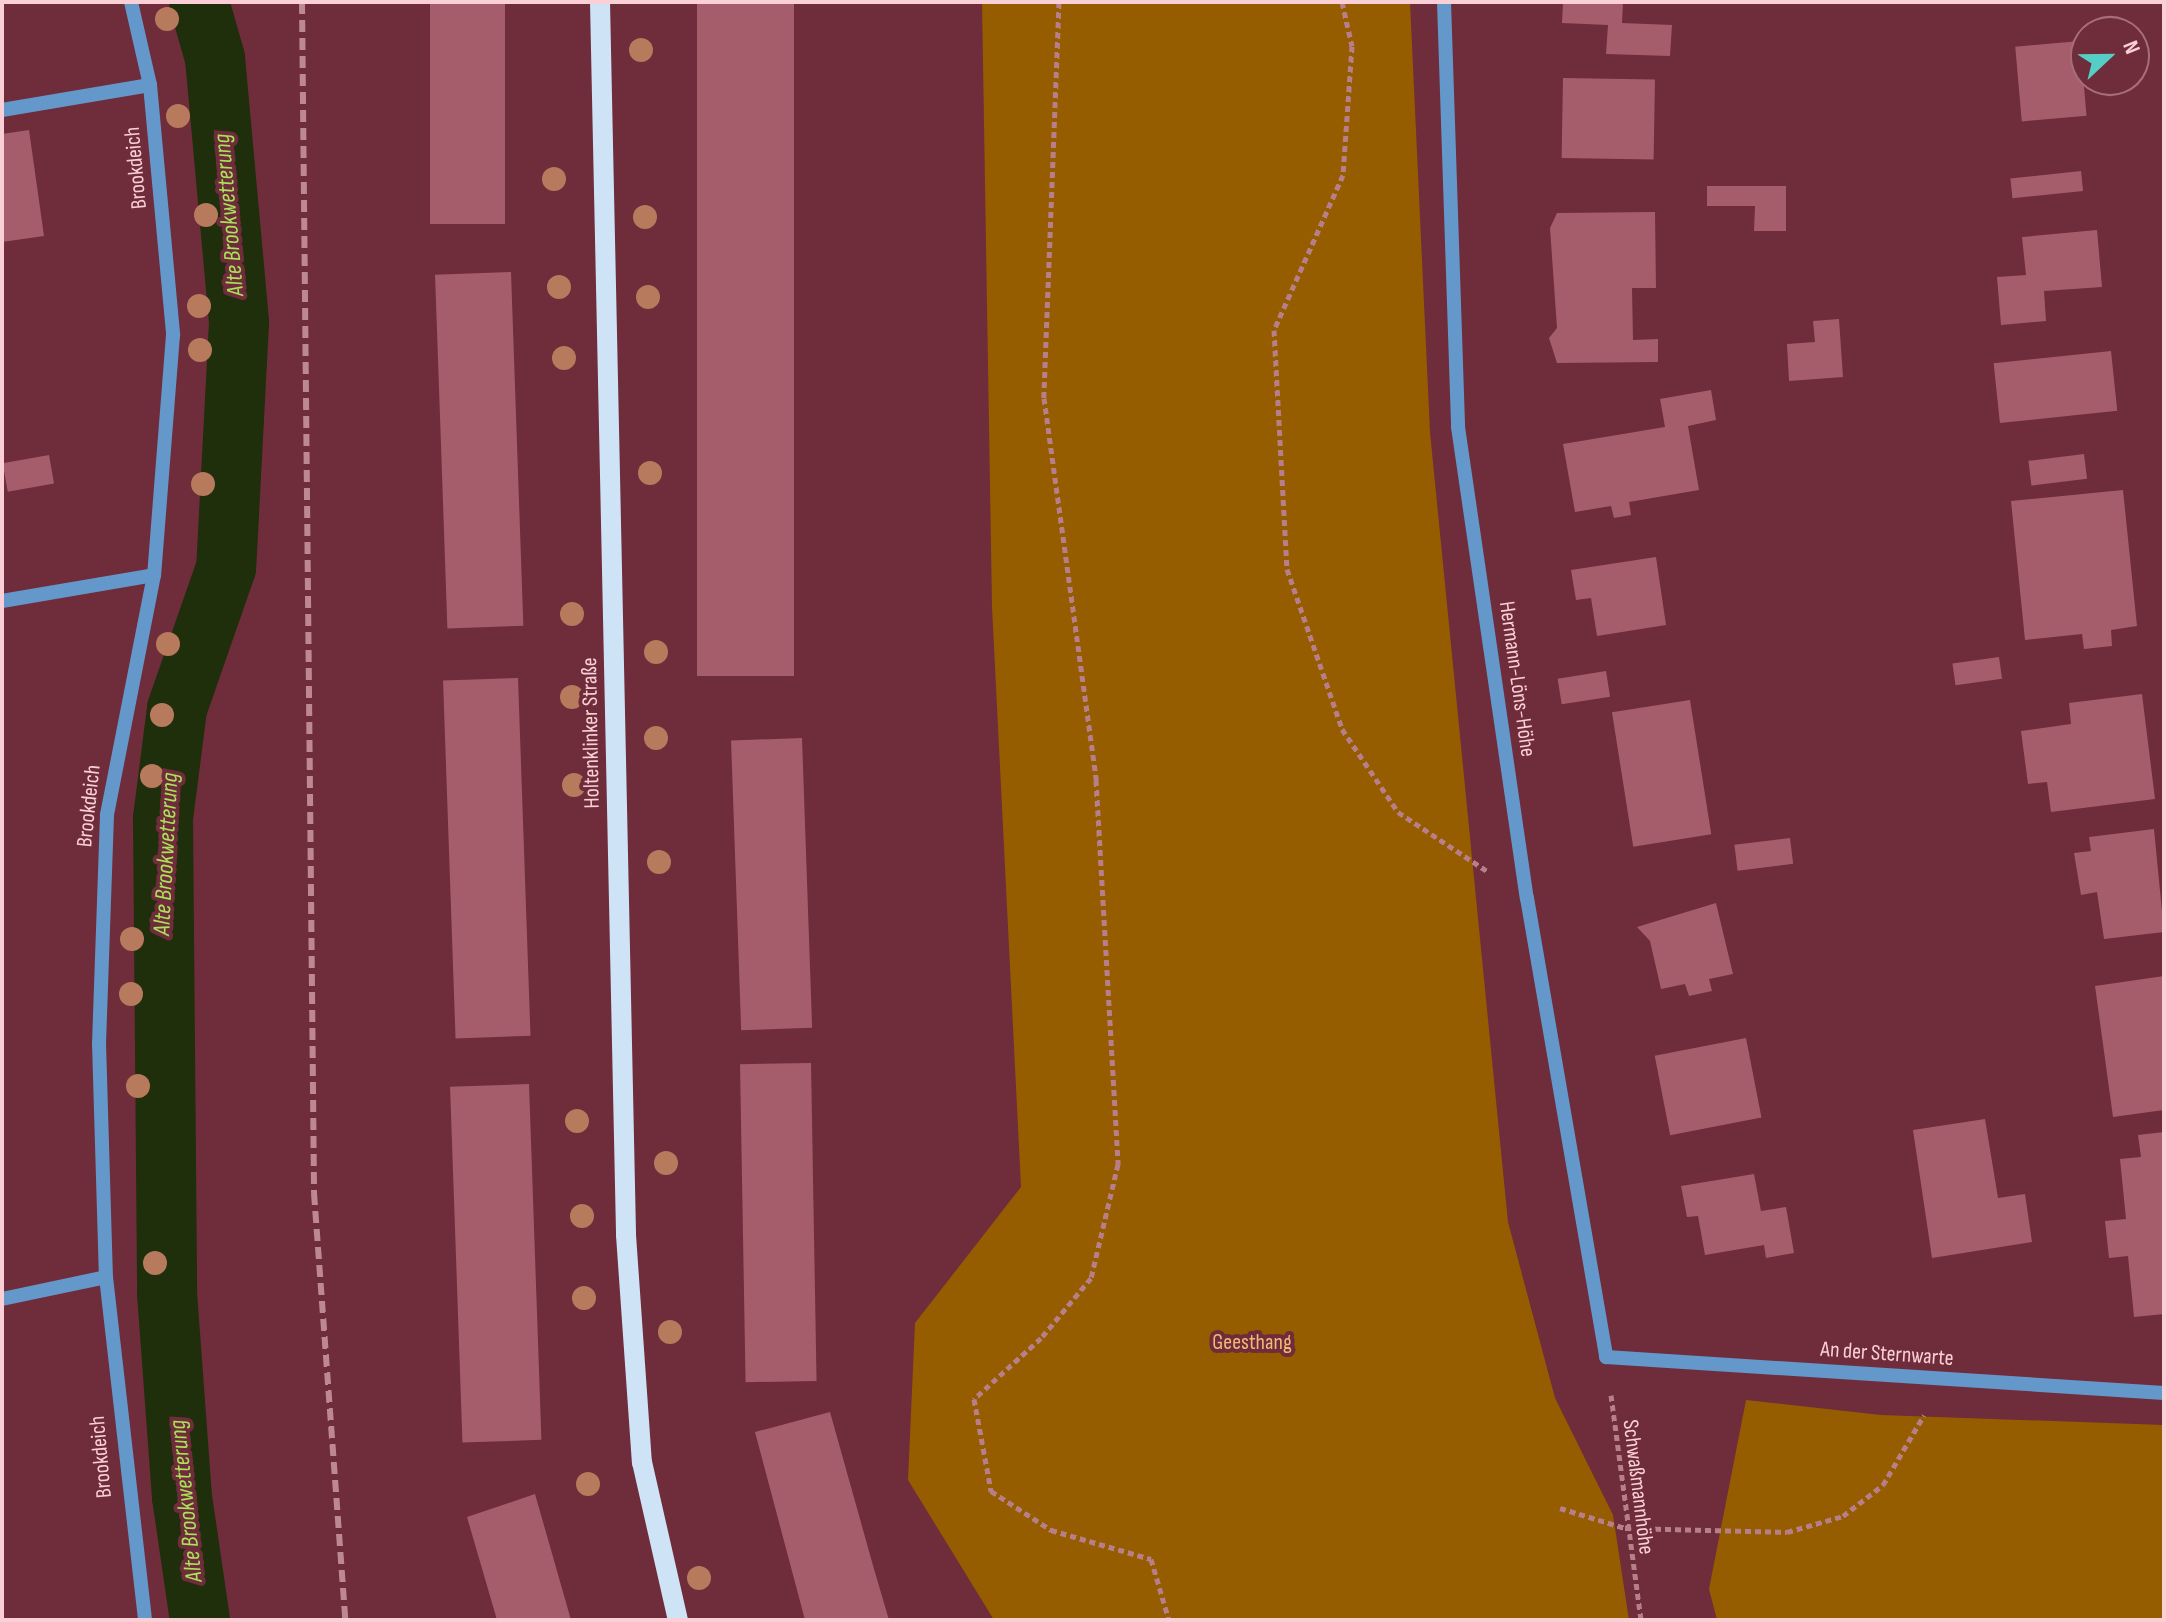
<!DOCTYPE html>
<html>
<head>
<meta charset="utf-8">
<style>
	body { margin:0 }
	#map { position:relative; width:2166px; height:1622px; overflow:hidden; background:#6f2c3b; font-family:"Sofia Sans Condensed",sans-serif }
	div>[style] { position:absolute }
	[style*='--x'] { left:calc(var(--x)*1px); top:calc(var(--y)*1px); width:calc(var(--w)*1px); rotate:calc(var(--a)*1deg) }
	.green>* { inset:0; background:#965c00 }
	.canal>* { height:60px; margin:-30px; padding:0 30px; transform-origin:30px; border-radius:30px; background:#1f2e0b }
	.building>* { inset:0; background:#a65d6b; transform-origin:0 0 }
	.path>* { height:5px; margin-top:-2.5px; transform-origin:0; background:repeating-linear-gradient(90deg,#b67f8a 0 6px,transparent 0 10px) }
	.minor>* { height:14px; margin:-7px; padding:0 7px; transform-origin:7px; border-radius:7px; background:#6498ca }
	.major>* { height:20px; margin:-10px; padding:0 10px; transform-origin:10px; border-radius:10px; background:#cfe3f7 }
	.rail>* { height:6px; margin-top:-3px; transform-origin:0; background:repeating-linear-gradient(90deg,#bd8892 0 12px,transparent 0 18px) }
	.trees>* { width:24px; height:24px; margin:-12px; border-radius:50%; background:#b87a5d }
	span { translate:-50% -50%; white-space:nowrap; text-align:center; line-height:1.15; -webkit-text-stroke:8px #6f2c3b; paint-order:stroke }
	.street-label { font-size:22px; color:#fad0d6 }
	.park-label { font-size:22px; color:#f3b978 }
	.water-label { font-size:24px; color:#aae258; font-style:italic }
	.frame { position:absolute; inset:0; border:4px solid #fad0d6; pointer-events:none }
	.north { position:absolute; left:2070px; top:16px; width:80px; height:80px; box-sizing:border-box; background:#6f2c3b; border:2px solid #a76e79; border-radius:50%; rotate:68deg; font-size:22px; font-weight:700; line-height:32px; text-align:center; color:#fad0d6 }
	.north::after { content:''; display:block; margin:auto; width:28px; height:36px; background:#55cec5; clip-path:polygon(50% 0,100% 100%,50% 72%,0 100%) }
</style>
</head>
<body>
<div id="map">
	<div class="green">
		<i style="clip-path:polygon(982px 2px,1410px 2px,1430px 432px,1508px 1222px,1555px 1398px,1613px 1515px,1629px 1620px,994px 1620px,908px 1480px,915px 1323px,1021px 1187px,992px 607px)"></i>
		<i style="clip-path:polygon(1746px 1400px,1881px 1415px,2164px 1425px,2164px 1620px,1717px 1620px,1709px 1589px)"></i>
	</div>
	<div class="canal">
		<i style="--x:199;--y:2;--w:58;--a:74.1"></i>
		<i style="--x:215;--y:58;--w:266;--a:84.8"></i>
		<i style="--x:239;--y:323;--w:245;--a:93"></i>
		<i style="--x:226;--y:568;--w:149;--a:109.2"></i>
		<i style="--x:177;--y:709;--w:111;--a:97.3"></i>
		<i style="--x:163;--y:819;--w:474;--a:89.5"></i>
		<i style="--x:167;--y:1293;--w:205;--a:85.8"></i>
		<i style="--x:182;--y:1497;--w:124;--a:81.7"></i>
	</div>
	<div class="building">
		<i style="left:430px;top:2px;width:75px;height:222px"></i>
		<i style="left:697px;top:2px;width:97px;height:674px"></i>
		<i style="clip-path:polygon(1563px 2px,1623px 2px,1622px 23px,1672px 25px,1670px 56px,1606px 54px,1608px 25px,1562px 23px)"></i>
		<i style="left:2080px;top:41px;width:75px;height:65px;rotate:85deg"></i>
		<i style="left:1563px;top:78px;width:92px;height:80px;rotate:1deg"></i>
		<i style="clip-path:polygon(29px 130px,44px 236px,2px 242px,2px 134px)"></i>
		<i style="left:2081px;top:171px;width:20px;height:71px;rotate:84deg"></i>
		<i style="clip-path:polygon(1707px 186px,1786px 186px,1786px 231px,1754px 231px,1755px 206px,1707px 206px)"></i>
		<i style="clip-path:polygon(1655px 212px,1656px 288px,1632px 288px,1633px 340px,1658px 339px,1658px 362px,1557px 363px,1549px 338px,1557px 328px,1550px 228px,1557px 213px)"></i>
		<i style="clip-path:polygon(2097px 230px,2102px 287px,2044px 291px,2046px 321px,2001px 325px,1997px 277px,2026px 275px,2022px 237px)"></i>
		<i style="left:511px;top:272px;width:354px;height:76px;rotate:88deg"></i>
		<i style="clip-path:polygon(1839px 319px,1843px 377px,1789px 381px,1787px 344px,1815px 342px,1813px 321px)"></i>
		<i style="left:2111px;top:351px;width:60px;height:118px;rotate:84deg"></i>
		<i style="clip-path:polygon(1711px 390px,1716px 420px,1688px 426px,1699px 490px,1629px 502px,1631px 515px,1614px 518px,1611px 506px,1575px 512px,1563px 444px,1665px 427px,1660px 399px)"></i>
		<i style="left:2084px;top:454px;width:25px;height:56px;rotate:83deg"></i>
		<i style="left:49px;top:455px;width:29px;height:47px;rotate:80deg"></i>
		<i style="clip-path:polygon(2123px 490px,2137px 626px,2111px 630px,2112px 646px,2084px 649px,2082px 634px,2025px 640px,2011px 501px)"></i>
		<i style="clip-path:polygon(1656px 557px,1666px 625px,1597px 636px,1591px 598px,1576px 600px,1571px 570px)"></i>
		<i style="left:1999px;top:657px;width:22px;height:47px;rotate:82deg"></i>
		<i style="left:1606px;top:671px;width:26px;height:49px;rotate:81deg"></i>
		<i style="left:518px;top:678px;width:358px;height:75px;rotate:88deg"></i>
		<i style="clip-path:polygon(2142px 694px,2155px 799px,2051px 812px,2047px 782px,2028px 784px,2021px 731px,2071px 724px,2069px 703px)"></i>
		<i style="left:1690px;top:700px;width:136px;height:79px;rotate:81deg"></i>
		<i style="left:802px;top:738px;width:290px;height:71px;rotate:88deg"></i>
		<i style="clip-path:polygon(2154px 829px,2164px 932px,2104px 939px,2097px 892px,2081px 895px,2074px 853px,2091px 851px,2089px 837px)"></i>
		<i style="left:1790px;top:838px;width:26px;height:56px;rotate:83deg"></i>
		<i style="clip-path:polygon(1716px 903px,1733px 974px,1709px 979px,1712px 991px,1689px 996px,1685px 984px,1661px 989px,1650px 941px,1637px 927px)"></i>
		<i style="clip-path:polygon(2164px 976px,2164px 1110px,2113px 1117px,2095px 986px)"></i>
		<i style="left:1746px;top:1038px;width:81px;height:93px;rotate:79deg"></i>
		<i style="left:811px;top:1063px;width:318px;height:71px;rotate:89deg"></i>
		<i style="left:529px;top:1084px;width:356px;height:79px;rotate:88deg"></i>
		<i style="clip-path:polygon(1985px 1119px,1998px 1198px,2025px 1194px,2032px 1242px,1932px 1258px,1913px 1130px)"></i>
		<i style="clip-path:polygon(2164px 1132px,2164px 1314px,2134px 1317px,2128px 1256px,2109px 1258px,2105px 1221px,2126px 1219px,2120px 1159px,2141px 1157px,2138px 1135px)"></i>
		<i style="clip-path:polygon(1754px 1174px,1761px 1211px,1786px 1207px,1794px 1253px,1766px 1258px,1764px 1245px,1705px 1255px,1698px 1216px,1687px 1217px,1681px 1186px)"></i>
		<i style="clip-path:polygon(830px 1412px,874px 1569px,889px 1620px,805px 1620px,755px 1432px)"></i>
		<i style="clip-path:polygon(535px 1494px,571px 1620px,497px 1620px,467px 1517px)"></i>
	</div>
	<div class="path">
		<i style="--x:1059;--y:2;--w:396;--a:92.2"></i>
		<i style="--x:1044;--y:398;--w:386;--a:82.2"></i>
		<i style="--x:1096;--y:780;--w:385;--a:86.7"></i>
		<i style="--x:1118;--y:1164;--w:117;--a:103.3"></i>
		<i style="--x:1091;--y:1278;--w:78;--a:129.8"></i>
		<i style="--x:1041;--y:1338;--w:91;--a:137.7"></i>
		<i style="--x:974;--y:1399;--w:94;--a:79.5"></i>
		<i style="--x:991;--y:1491;--w:72;--a:33"></i>
		<i style="--x:1051;--y:1530;--w:104;--a:16.2"></i>
		<i style="--x:1151;--y:1559;--w:64;--a:73.6"></i>
		<i style="--x:1342;--y:2;--w:45;--a:77.2"></i>
		<i style="--x:1352;--y:46;--w:129;--a:94"></i>
		<i style="--x:1343;--y:175;--w:170;--a:114"></i>
		<i style="--x:1274;--y:330;--w:239;--a:86.9"></i>
		<i style="--x:1287;--y:569;--w:169;--a:71"></i>
		<i style="--x:1342;--y:729;--w:100;--a:56"></i>
		<i style="--x:1398;--y:812;--w:107;--a:33.5"></i>
		<i style="--x:1611;--y:1395;--w:227;--a:82.4"></i>
		<i style="--x:1560;--y:1508;--w:68;--a:17.1"></i>
		<i style="--x:1625;--y:1528;--w:162;--a:1.4"></i>
		<i style="--x:1787;--y:1532;--w:58;--a:-15.9"></i>
		<i style="--x:1843;--y:1516;--w:51;--a:-37.8"></i>
		<i style="--x:1883;--y:1485;--w:81;--a:-59.6"></i>
	</div>
	<div class="minor">
		<i style="--x:131;--y:2;--w:85;--a:77.1"></i>
		<i style="--x:150;--y:85;--w:251;--a:84.7"></i>
		<i style="--x:173;--y:335;--w:241;--a:94.5"></i>
		<i style="--x:154;--y:575;--w:245;--a:101.1"></i>
		<i style="--x:107;--y:815;--w:228;--a:92"></i>
		<i style="--x:99;--y:1043;--w:234;--a:88.3"></i>
		<i style="--x:106;--y:1277;--w:345;--a:83.5"></i>
		<i style="--x:1444;--y:2;--w:425;--a:88.1"></i>
		<i style="--x:1458;--y:427;--w:476;--a:81.7"></i>
		<i style="--x:1527;--y:898;--w:466;--a:80.2"></i>
		<i style="--x:1606;--y:1357;--w:559;--a:3.69"></i>
		<i style="--x:2;--y:110;--w:150;--a:-9.6"></i>
		<i style="--x:2;--y:601;--w:154;--a:-9.7"></i>
		<i style="--x:2;--y:1299;--w:106;--a:-11.9"></i>
	</div>
	<div class="major">
		<i style="--x:600;--y:2;--w:1233;--a:88.79"></i>
		<i style="--x:626;--y:1235;--w:228;--a:86"></i>
		<i style="--x:642;--y:1462;--w:162;--a:77.2"></i>
	</div>
	<div class="rail">
		<i style="--x:302;--y:2;--w:1191;--a:89.42"></i>
		<i style="--x:314;--y:1193;--w:428;--a:85.8"></i>
	</div>
	<div class="trees">
		<i style="left:167px;top:19px"></i>
		<i style="left:641px;top:50px"></i>
		<i style="left:178px;top:116px"></i>
		<i style="left:554px;top:179px"></i>
		<i style="left:206px;top:215px"></i>
		<i style="left:645px;top:217px"></i>
		<i style="left:559px;top:287px"></i>
		<i style="left:648px;top:297px"></i>
		<i style="left:199px;top:306px"></i>
		<i style="left:200px;top:350px"></i>
		<i style="left:564px;top:358px"></i>
		<i style="left:650px;top:473px"></i>
		<i style="left:203px;top:484px"></i>
		<i style="left:572px;top:614px"></i>
		<i style="left:168px;top:644px"></i>
		<i style="left:656px;top:652px"></i>
		<i style="left:572px;top:697px"></i>
		<i style="left:162px;top:715px"></i>
		<i style="left:656px;top:738px"></i>
		<i style="left:152px;top:776px"></i>
		<i style="left:574px;top:785px"></i>
		<i style="left:659px;top:862px"></i>
		<i style="left:132px;top:939px"></i>
		<i style="left:131px;top:994px"></i>
		<i style="left:138px;top:1086px"></i>
		<i style="left:577px;top:1121px"></i>
		<i style="left:666px;top:1163px"></i>
		<i style="left:582px;top:1216px"></i>
		<i style="left:155px;top:1263px"></i>
		<i style="left:584px;top:1298px"></i>
		<i style="left:670px;top:1332px"></i>
		<i style="left:588px;top:1484px"></i>
		<i style="left:699px;top:1578px"></i>
	</div>
	<div class="street-label">
		<span style="left:136px;top:168px;rotate:-95deg">Brookdeich</span>
		<span style="left:1517px;top:679px;rotate:82deg">Hermann-Löns-Höhe</span>
		<span style="left:591px;top:733px;rotate:-91deg">Holtenklinker Straße</span>
		<span style="left:89px;top:806px;rotate:-84deg">Brookdeich</span>
		<span style="left:1887px;top:1354px;rotate:4deg">An der Sternwarte</span>
		<span style="left:101px;top:1457px;rotate:-95deg">Brookdeich</span>
		<span style="left:1638px;top:1487px;rotate:83deg">Schwaßmannhöhe</span>
	</div>
	<div class="park-label">
		<span style="left:1252px;top:1343px">Geesthang</span>
	</div>
	<div class="water-label">
		<span style="left:229px;top:215px;rotate:-95deg">Alte Brookwetterung</span>
		<span style="left:166px;top:854px;rotate:-87deg">Alte Brookwetterung</span>
		<span style="left:186px;top:1501px;rotate:-96deg">Alte Brookwetterung</span>
	</div>
	<div class="frame"></div>
	<div class="north">N</div>
</div>
</body>
</html>
